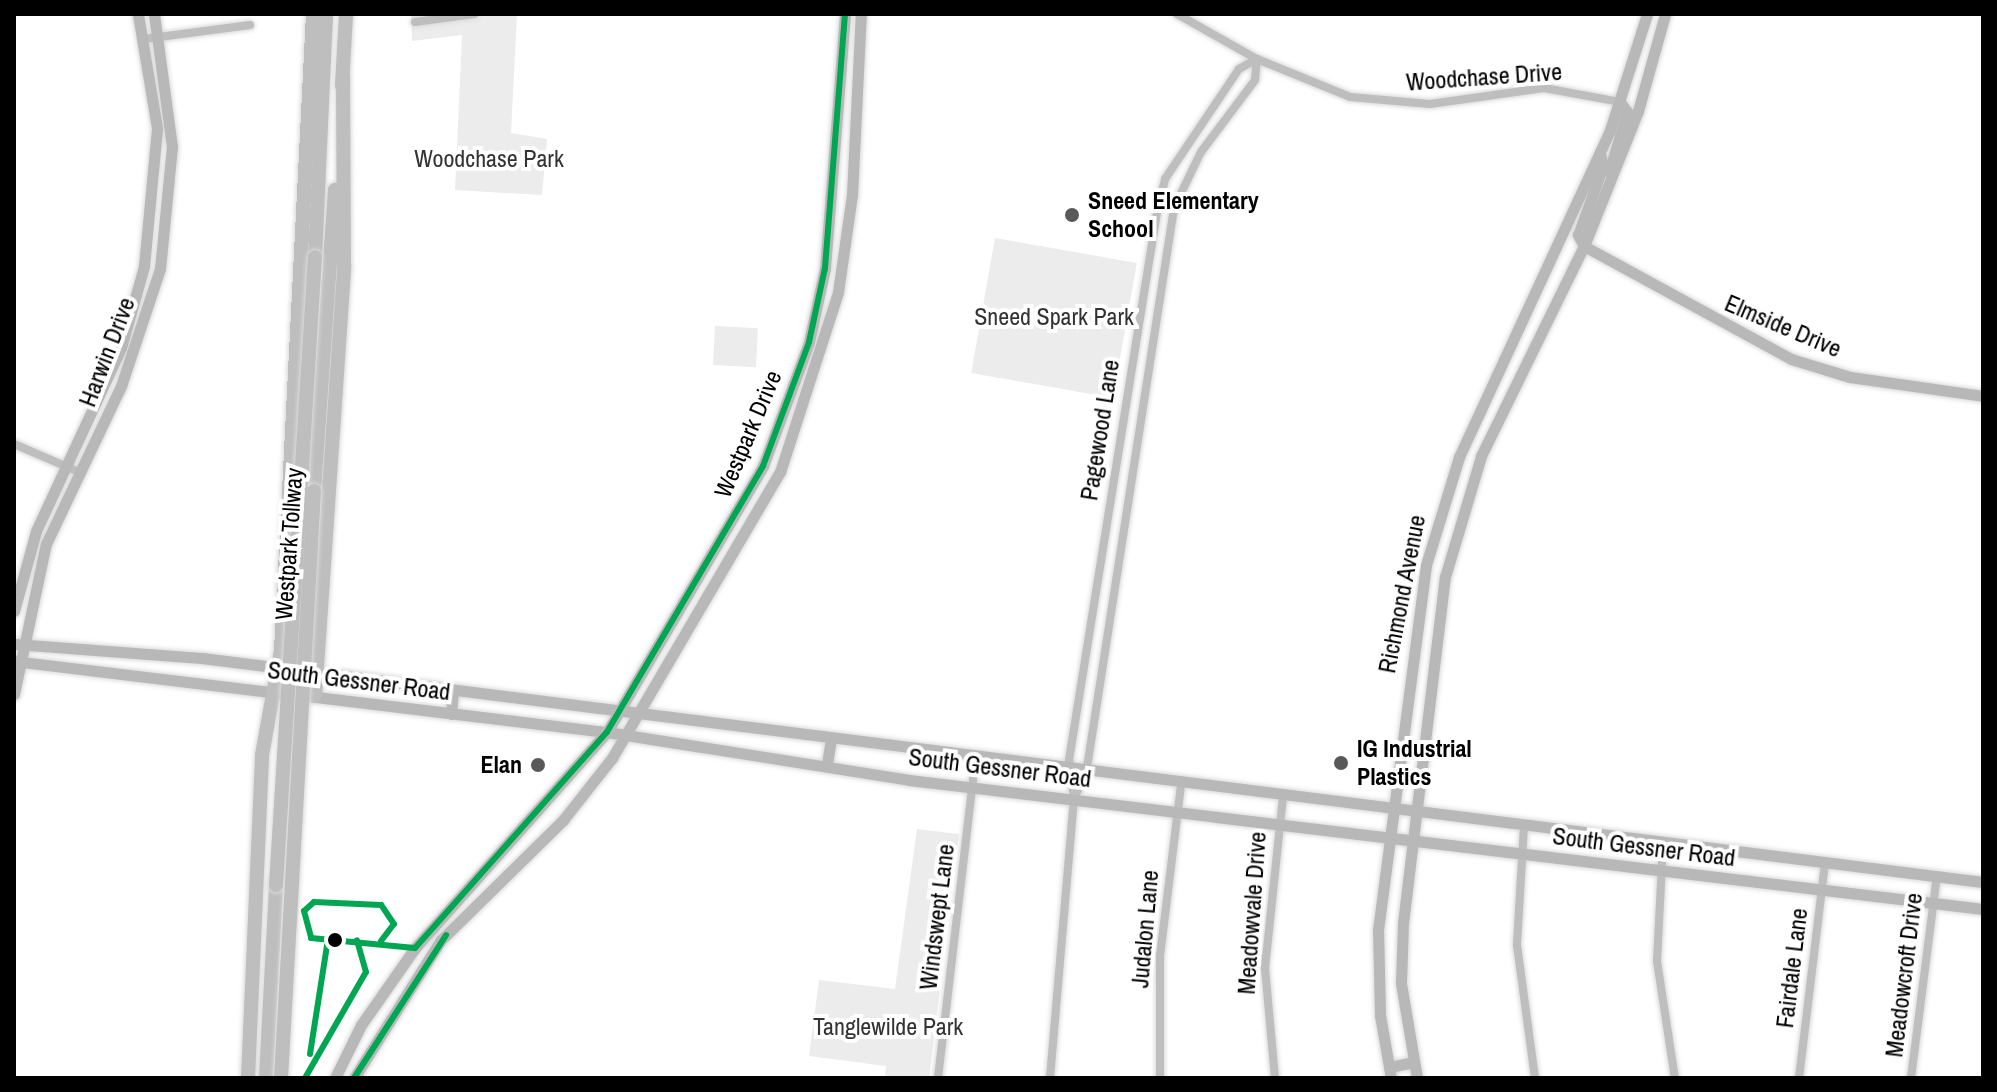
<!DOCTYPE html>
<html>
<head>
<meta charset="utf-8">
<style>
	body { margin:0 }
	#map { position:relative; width:1997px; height:1092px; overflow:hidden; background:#fff; font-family:"Archivo Narrow",sans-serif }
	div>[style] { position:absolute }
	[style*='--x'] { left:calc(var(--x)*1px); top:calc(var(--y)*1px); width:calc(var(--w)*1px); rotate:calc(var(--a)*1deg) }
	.green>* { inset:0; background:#ececec; transform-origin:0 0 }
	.roads { filter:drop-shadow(0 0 2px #dbdbdb) drop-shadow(0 0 2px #dbdbdb) }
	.street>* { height:8px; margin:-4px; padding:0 4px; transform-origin:4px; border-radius:4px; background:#bebebe }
	.secondary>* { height:11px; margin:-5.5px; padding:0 5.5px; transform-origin:5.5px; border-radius:5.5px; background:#b8b8b8 }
	.highway>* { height:14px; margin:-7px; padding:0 7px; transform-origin:7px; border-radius:7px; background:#bebebe }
	.bridges { filter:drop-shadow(0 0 2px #dbdbdb) drop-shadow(0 0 2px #dbdbdb) }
	.highway-bridge>* { height:14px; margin:-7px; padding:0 7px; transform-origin:7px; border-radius:7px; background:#bebebe }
	.bus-1>* { height:6px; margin:-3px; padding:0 3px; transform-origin:3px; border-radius:3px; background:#00a651 }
	.dots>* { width:22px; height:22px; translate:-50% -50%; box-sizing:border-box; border:4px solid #fff; border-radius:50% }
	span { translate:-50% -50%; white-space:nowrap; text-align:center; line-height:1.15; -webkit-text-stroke:8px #fff; paint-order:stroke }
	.street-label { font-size:24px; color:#000 }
	.park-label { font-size:24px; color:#333 }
	.poi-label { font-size:24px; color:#000; font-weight:700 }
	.left { translate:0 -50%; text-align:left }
	.right { translate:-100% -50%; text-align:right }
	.frame { position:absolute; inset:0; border:16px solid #000; pointer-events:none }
</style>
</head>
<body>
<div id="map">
	<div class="green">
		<i style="clip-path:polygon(411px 14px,517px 14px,511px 133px,547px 139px,542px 195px,455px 190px,462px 35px,412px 41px)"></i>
		<i style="left:995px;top:238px;width:144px;height:137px;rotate:10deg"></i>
		<i style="left:715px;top:326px;width:43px;height:39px;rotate:3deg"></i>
		<i style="clip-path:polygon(917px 829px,959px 834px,929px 1078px,885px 1076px,886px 1066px,809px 1056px,819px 980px,895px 989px)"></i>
	</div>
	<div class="roads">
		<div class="street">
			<i style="--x:1177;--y:14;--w:92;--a:29.4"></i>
			<i style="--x:1257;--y:59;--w:100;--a:22.2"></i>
			<i style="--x:1350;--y:97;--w:80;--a:5"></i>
			<i style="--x:1430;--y:104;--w:115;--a:-8"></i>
			<i style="--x:1544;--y:88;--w:77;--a:10.4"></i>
			<i style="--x:415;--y:22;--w:60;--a:-7.7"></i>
			<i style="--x:144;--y:39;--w:107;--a:-7.5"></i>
			<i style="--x:14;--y:444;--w:71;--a:23.3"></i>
			<i style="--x:1074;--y:798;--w:27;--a:-63"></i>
			<i style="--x:1086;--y:774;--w:573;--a:-81.16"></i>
			<i style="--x:1174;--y:208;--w:62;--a:-64.3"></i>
			<i style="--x:1201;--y:152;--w:90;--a:-53.1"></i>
			<i style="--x:1255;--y:80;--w:21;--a:-85"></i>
			<i style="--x:1524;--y:826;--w:119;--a:93.4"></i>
			<i style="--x:1517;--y:945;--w:134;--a:82.3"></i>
			<i style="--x:1663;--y:843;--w:118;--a:92.9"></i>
			<i style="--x:1657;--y:961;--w:118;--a:81.3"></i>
			<i style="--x:938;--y:1078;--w:319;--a:-83.3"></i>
			<i style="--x:1050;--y:1078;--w:280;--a:-85.1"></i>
			<i style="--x:1074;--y:799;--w:39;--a:-97"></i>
			<i style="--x:1069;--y:760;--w:561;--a:-80.87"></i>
			<i style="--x:1158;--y:206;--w:28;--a:-75"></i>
			<i style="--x:1165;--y:179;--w:133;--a:-56.1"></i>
			<i style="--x:1239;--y:69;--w:21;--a:-29"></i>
			<i style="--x:1160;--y:1078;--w:122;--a:-90"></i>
			<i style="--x:1160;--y:956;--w:173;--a:-83"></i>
			<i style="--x:1275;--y:1078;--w:110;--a:-95.2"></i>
			<i style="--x:1265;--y:968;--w:171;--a:-84"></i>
			<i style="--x:1799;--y:1078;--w:217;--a:-83.1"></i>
			<i style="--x:1911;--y:1078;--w:204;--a:-82.7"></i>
		</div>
		<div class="secondary">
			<i style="--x:1609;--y:172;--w:63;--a:-73.3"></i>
			<i style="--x:1627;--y:112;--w:12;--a:-125"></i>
			<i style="--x:1584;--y:246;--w:236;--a:28.6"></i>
			<i style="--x:1791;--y:359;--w:62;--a:17"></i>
			<i style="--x:1850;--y:377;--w:134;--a:8.1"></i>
			<i style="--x:1584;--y:246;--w:13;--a:-119"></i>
			<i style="--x:1578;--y:235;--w:73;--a:-70.1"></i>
			<i style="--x:1603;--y:166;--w:12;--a:-104"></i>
			<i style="--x:14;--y:611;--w:83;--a:-74.6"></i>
			<i style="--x:36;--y:531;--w:202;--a:-65.1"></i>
			<i style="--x:121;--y:348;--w:85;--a:-74.3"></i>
			<i style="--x:144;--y:266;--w:139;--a:-84.6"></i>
			<i style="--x:157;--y:128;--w:116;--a:-99.5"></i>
			<i style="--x:14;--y:644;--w:189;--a:4.3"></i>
			<i style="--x:202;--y:658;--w:1795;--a:7.17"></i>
			<i style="--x:14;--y:661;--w:267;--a:6.9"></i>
			<i style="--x:14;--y:694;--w:153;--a:-78"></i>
			<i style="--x:46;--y:544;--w:175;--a:-64.6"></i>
			<i style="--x:121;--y:386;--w:123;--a:-71.6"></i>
			<i style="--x:160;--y:269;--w:123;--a:-84.4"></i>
			<i style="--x:172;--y:147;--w:134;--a:-97.7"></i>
			<i style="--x:308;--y:696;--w:301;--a:6.9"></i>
			<i style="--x:607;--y:732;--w:306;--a:9"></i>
			<i style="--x:909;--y:780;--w:1082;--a:6.85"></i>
			<i style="--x:451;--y:714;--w:24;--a:-85"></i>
			<i style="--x:827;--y:764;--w:24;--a:-81"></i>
			<i style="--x:1389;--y:1067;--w:25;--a:-11"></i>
			<i style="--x:335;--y:1078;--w:59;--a:-63.9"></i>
			<i style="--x:361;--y:1025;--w:94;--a:-55"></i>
			<i style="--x:415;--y:948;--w:289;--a:-48.4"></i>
			<i style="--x:607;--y:732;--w:308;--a:-59.6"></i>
			<i style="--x:763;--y:466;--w:132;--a:-69.6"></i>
			<i style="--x:809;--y:342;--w:76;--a:-77.8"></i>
			<i style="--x:825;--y:268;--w:255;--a:-85.5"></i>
			<i style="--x:354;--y:1078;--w:163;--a:-57.8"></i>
			<i style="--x:441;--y:940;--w:171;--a:-44.5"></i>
			<i style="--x:563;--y:820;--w:79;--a:-51.7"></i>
			<i style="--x:612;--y:758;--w:332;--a:-59.6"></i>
			<i style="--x:780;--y:472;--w:189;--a:-72.1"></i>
			<i style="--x:838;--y:292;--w:98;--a:-81.8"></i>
			<i style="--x:852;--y:195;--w:181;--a:-87.2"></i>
			<i style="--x:1391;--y:1078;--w:64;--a:-99.9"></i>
			<i style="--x:1380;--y:1015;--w:85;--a:-91.3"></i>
			<i style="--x:1378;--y:930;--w:368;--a:-82.5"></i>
			<i style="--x:1426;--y:565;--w:113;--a:-73"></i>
			<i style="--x:1459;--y:457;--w:360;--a:-65.2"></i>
			<i style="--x:1610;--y:130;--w:122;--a:-72.3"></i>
			<i style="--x:1417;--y:1078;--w:96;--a:-99.6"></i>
			<i style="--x:1401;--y:983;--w:60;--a:-88.1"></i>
			<i style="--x:1403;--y:923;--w:349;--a:-83.1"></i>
			<i style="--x:1445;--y:577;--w:126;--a:-73.4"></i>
			<i style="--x:1481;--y:456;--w:234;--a:-63.9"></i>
			<i style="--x:1584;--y:246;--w:145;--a:-68.2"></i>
			<i style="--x:1638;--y:111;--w:101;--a:-74.4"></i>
		</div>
		<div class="highway">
			<i style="--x:342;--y:86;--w:72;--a:-86.8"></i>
			<i style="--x:315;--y:257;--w:243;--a:-87.4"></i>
			<i style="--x:314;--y:491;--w:302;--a:-86"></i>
			<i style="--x:315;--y:696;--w:431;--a:-86.1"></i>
			<i style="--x:344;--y:266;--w:190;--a:-90.3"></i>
			<i style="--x:248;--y:1078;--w:323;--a:-87.5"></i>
			<i style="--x:262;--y:755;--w:107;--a:-79.7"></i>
			<i style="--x:281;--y:650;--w:637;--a:-87.12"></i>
			<i style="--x:266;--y:1078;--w:193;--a:-87"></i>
		</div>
	</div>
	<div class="bridges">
		<div class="highway-bridge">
			<i style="--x:276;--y:885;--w:629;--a:-86.45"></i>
			<i style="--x:281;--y:1078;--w:588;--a:-86.78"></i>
		</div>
	</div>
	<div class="bus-1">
		<i style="--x:381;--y:941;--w:21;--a:-53"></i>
		<i style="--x:394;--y:924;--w:23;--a:-124"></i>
		<i style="--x:381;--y:905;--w:67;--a:-177.4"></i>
		<i style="--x:314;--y:902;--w:13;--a:138"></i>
		<i style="--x:304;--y:911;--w:28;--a:75"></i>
		<i style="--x:311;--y:938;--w:104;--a:5.5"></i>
		<i style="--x:415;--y:948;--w:289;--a:-48.4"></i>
		<i style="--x:607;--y:732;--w:308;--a:-59.6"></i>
		<i style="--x:763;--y:466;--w:132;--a:-69.6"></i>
		<i style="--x:809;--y:342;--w:76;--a:-77.8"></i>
		<i style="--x:825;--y:268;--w:255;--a:-85.5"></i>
		<i style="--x:310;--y:1054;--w:116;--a:-81.1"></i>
		<i style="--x:305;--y:1078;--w:122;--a:-60.1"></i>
		<i style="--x:366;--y:972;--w:33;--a:-106"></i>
		<i style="--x:354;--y:1078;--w:170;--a:-57.2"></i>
	</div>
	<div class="dots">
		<i style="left:1072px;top:215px;background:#595959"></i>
		<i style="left:1341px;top:763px;background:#595959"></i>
		<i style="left:538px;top:765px;background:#595959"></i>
		<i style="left:335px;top:940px;background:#000"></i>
	</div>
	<div class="street-label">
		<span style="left:1484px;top:77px;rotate:-4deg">Woodchase Drive</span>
		<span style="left:1783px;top:326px;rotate:23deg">Elmside Drive</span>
		<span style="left:107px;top:352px;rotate:-69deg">Harwin Drive</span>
		<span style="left:1100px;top:430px;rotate:-81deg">Pagewood Lane</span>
		<span style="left:748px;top:434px;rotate:-67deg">Westpark Drive</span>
		<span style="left:289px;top:544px;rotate:-86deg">Westpark Tollway</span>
		<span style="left:1402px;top:594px;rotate:-79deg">Richmond Avenue</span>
		<span style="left:359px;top:681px;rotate:7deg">South Gessner Road</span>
		<span style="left:1000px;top:768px;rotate:7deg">South Gessner Road</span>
		<span style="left:1644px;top:847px;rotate:7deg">South Gessner Road</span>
		<span style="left:1252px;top:913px;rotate:-86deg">Meadowvale Drive</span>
		<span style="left:937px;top:917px;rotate:-83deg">Windswept Lane</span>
		<span style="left:1145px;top:929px;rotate:-85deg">Judalon Lane</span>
		<span style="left:1792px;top:968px;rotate:-83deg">Fairdale Lane</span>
		<span style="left:1904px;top:975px;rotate:-83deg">Meadowcroft Drive</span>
	</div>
	<div class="park-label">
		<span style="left:489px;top:159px">Woodchase Park</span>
		<span style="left:1054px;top:317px">Sneed Spark Park</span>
		<span style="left:888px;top:1027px">Tanglewilde Park</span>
	</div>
	<div class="poi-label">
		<span class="left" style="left:1088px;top:215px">Sneed Elementary<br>School</span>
		<span class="left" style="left:1357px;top:763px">IG Industrial<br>Plastics</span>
		<span class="right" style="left:522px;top:765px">Elan</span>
	</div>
	<div class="frame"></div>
</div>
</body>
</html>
